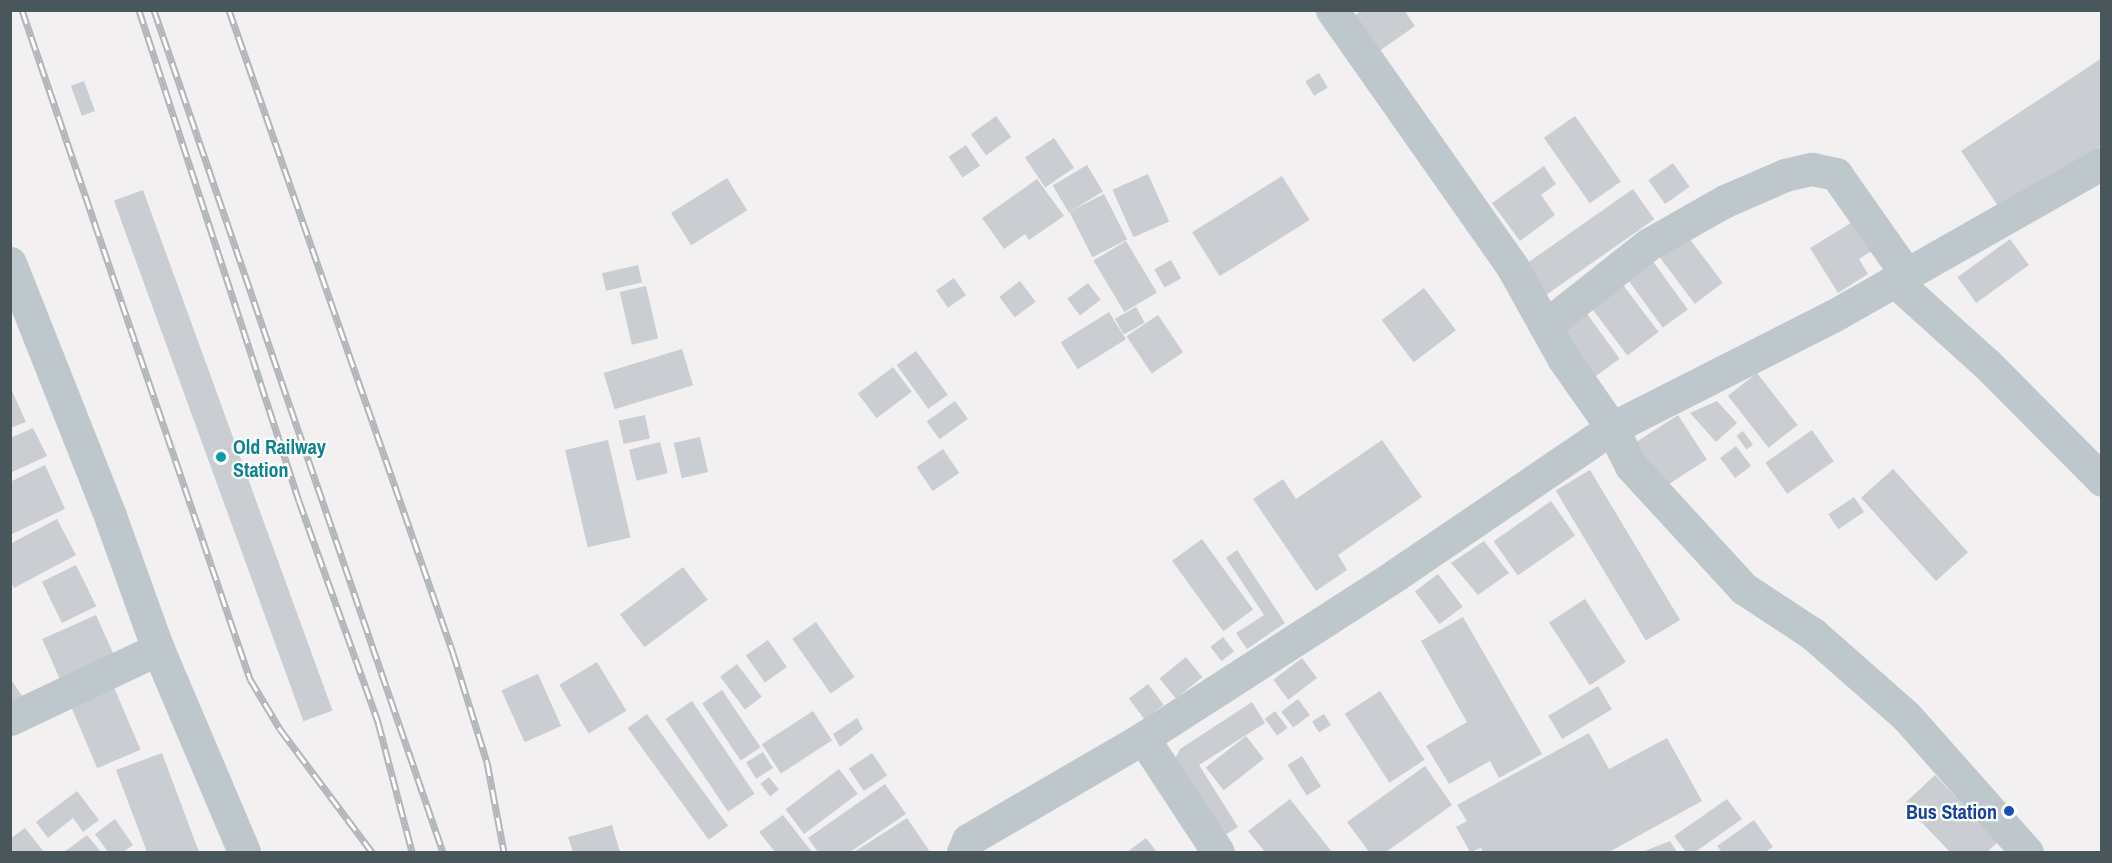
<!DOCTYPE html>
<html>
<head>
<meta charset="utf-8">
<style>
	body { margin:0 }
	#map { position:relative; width:2112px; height:863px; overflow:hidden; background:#f2f0f0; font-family:"Archivo Narrow",sans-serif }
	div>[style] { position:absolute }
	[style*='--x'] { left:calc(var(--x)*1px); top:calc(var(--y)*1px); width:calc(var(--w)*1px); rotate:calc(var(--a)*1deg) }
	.building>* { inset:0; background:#caced2; transform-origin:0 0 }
	.minor>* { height:33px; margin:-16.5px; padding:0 16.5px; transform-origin:16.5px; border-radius:16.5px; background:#bdc7cc }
	.rail>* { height:7px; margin-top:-3.5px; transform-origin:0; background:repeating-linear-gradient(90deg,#fff 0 14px,#b2b6ba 0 28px); box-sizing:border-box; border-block:2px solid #b2b6ba }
	.dots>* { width:16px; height:16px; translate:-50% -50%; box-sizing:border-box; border:3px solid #fff; border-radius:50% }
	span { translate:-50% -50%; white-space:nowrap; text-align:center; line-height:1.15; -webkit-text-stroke:4.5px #fff; paint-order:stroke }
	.culture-label { font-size:20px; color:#0d838f; font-weight:700 }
	.left { translate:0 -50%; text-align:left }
	.transit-label { font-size:20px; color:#164399; font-weight:700 }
	.right { translate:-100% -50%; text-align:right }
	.frame { position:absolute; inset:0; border:12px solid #49565c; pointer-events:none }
</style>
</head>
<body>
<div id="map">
	<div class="building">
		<i style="clip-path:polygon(1362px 10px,1404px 10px,1415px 26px,1378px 52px,1353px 17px)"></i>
		<i style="clip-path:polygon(2102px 58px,2102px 145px,2002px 212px,1961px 151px)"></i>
		<i style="left:1319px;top:73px;width:17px;height:16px;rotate:59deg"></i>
		<i style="left:84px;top:81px;width:32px;height:14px;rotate:70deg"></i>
		<i style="left:996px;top:116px;width:26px;height:31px;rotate:54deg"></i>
		<i style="left:1575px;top:116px;width:80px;height:38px;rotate:55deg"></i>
		<i style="left:1054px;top:138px;width:36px;height:35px;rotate:56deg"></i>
		<i style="left:966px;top:145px;width:25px;height:21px;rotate:56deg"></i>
		<i style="left:1673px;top:163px;width:29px;height:30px;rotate:55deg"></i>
		<i style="left:1087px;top:165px;width:31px;height:40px;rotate:59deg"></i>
		<i style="clip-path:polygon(1544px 166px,1556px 184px,1541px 195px,1555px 215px,1520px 241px,1492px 203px)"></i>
		<i style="left:1148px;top:174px;width:52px;height:39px;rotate:66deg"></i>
		<i style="left:1282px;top:176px;width:52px;height:106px;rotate:58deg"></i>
		<i style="left:727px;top:178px;width:38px;height:66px;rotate:58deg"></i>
		<i style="clip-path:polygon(1037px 179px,1064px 216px,1029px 240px,1025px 234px,1004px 249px,982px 218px)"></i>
		<i style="left:1633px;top:189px;width:37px;height:133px;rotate:55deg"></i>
		<i style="left:143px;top:190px;width:554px;height:31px;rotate:70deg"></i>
		<i style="left:1104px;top:194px;width:51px;height:39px;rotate:63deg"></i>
		<i style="clip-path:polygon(1859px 218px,1878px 247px,1859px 259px,1868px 274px,1838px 293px,1810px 248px)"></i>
		<i style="left:1686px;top:234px;width:61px;height:35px;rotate:53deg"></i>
		<i style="left:2010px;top:239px;width:32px;height:65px;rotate:54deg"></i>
		<i style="left:1126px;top:241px;width:60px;height:38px;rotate:59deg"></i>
		<i style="left:1649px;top:256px;width:66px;height:31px;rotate:54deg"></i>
		<i style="left:1171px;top:260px;width:21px;height:19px;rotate:61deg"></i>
		<i style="left:638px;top:265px;width:18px;height:37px;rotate:77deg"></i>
		<i style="left:954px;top:278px;width:21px;height:22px;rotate:55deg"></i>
		<i style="left:1020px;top:281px;width:26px;height:26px;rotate:53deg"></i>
		<i style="left:1620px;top:281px;width:64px;height:39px;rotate:53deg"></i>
		<i style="left:1088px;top:283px;width:21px;height:26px;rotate:53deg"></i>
		<i style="left:646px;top:286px;width:54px;height:27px;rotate:77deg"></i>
		<i style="left:1424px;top:288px;width:53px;height:53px;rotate:53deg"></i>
		<i style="left:1136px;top:307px;width:18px;height:24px;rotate:61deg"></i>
		<i style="left:1582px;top:307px;width:64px;height:35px;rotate:54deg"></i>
		<i style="left:1109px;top:312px;width:32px;height:57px;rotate:58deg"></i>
		<i style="left:1158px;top:315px;width:45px;height:38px;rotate:56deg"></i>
		<i style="left:682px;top:349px;width:38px;height:82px;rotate:73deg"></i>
		<i style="left:916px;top:351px;width:54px;height:24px;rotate:54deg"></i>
		<i style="left:893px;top:367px;width:31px;height:44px;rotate:53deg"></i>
		<i style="left:1757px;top:373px;width:66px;height:37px;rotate:52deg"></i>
		<i style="clip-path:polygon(12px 391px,26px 422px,10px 428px,10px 392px)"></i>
		<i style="left:955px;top:401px;width:22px;height:35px;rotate:54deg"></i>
		<i style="clip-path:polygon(1717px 401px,1737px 423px,1716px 442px,1690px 413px)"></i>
		<i style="left:645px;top:415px;width:24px;height:27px;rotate:78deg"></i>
		<i style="left:1678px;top:415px;width:53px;height:58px;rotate:57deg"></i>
		<i style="clip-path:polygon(33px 428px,47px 456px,10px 473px,10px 438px)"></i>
		<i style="left:1812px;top:430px;width:38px;height:57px;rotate:55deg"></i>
		<i style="left:1743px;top:431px;width:17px;height:8px;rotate:54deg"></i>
		<i style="left:700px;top:437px;width:36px;height:27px;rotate:77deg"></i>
		<i style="left:608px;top:440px;width:100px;height:44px;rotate:77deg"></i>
		<i style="clip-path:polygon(1382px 440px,1422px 497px,1338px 555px,1347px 570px,1316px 591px,1253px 499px,1283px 479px,1296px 499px)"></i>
		<i style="left:660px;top:442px;width:32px;height:32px;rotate:76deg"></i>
		<i style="left:1736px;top:446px;width:25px;height:20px;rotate:53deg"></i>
		<i style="left:943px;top:449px;width:29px;height:32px;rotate:56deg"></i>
		<i style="clip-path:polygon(45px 465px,65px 509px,10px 535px,10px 482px)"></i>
		<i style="left:1893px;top:469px;width:112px;height:43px;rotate:48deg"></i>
		<i style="left:1590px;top:470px;width:175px;height:40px;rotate:59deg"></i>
		<i style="left:1854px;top:497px;width:18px;height:31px;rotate:56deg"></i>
		<i style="left:1551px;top:501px;width:42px;height:70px;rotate:55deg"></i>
		<i style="clip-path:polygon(57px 519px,76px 555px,14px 588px,10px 581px,10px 544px)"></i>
		<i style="left:1202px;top:539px;width:87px;height:37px;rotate:54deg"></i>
		<i style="clip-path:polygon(1484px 541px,1509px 573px,1478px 595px,1451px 563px)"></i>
		<i style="clip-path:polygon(1237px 550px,1285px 623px,1247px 649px,1236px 633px,1264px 615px,1226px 558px)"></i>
		<i style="left:76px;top:565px;width:46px;height:38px;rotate:64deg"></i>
		<i style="left:683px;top:567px;width:41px;height:79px;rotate:53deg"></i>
		<i style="left:1438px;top:574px;width:41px;height:29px;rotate:53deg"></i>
		<i style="left:1585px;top:599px;width:75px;height:43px;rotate:57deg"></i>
		<i style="left:96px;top:615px;width:44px;height:59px;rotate:66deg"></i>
		<i style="clip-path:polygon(1463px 617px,1542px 754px,1499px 778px,1490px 761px,1449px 784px,1426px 746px,1467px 722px,1421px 641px)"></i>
		<i style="left:816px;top:622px;width:67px;height:29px;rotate:55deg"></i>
		<i style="left:1223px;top:637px;width:18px;height:16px;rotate:52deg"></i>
		<i style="left:768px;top:640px;width:33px;height:27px;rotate:55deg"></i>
		<i style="left:1186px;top:657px;width:26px;height:34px;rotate:51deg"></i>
		<i style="left:1302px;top:658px;width:25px;height:36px;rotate:53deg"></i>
		<i style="left:597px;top:662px;width:57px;height:44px;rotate:59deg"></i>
		<i style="left:737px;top:664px;width:41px;height:21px;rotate:53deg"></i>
		<i style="left:538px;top:674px;width:57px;height:40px;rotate:66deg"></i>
		<i style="clip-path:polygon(10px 678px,22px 696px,10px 703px)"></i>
		<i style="left:110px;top:678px;width:78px;height:47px;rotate:67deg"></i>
		<i style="left:1148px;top:684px;width:26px;height:24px;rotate:53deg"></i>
		<i style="left:1598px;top:686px;width:27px;height:58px;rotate:59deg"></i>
		<i style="left:722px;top:690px;width:69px;height:24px;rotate:56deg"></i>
		<i style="left:1380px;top:691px;width:82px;height:42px;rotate:57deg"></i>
		<i style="left:1298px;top:699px;width:20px;height:21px;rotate:53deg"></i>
		<i style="left:692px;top:701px;width:112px;height:32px;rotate:56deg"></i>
		<i style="clip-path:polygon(1252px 702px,1265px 723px,1199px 765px,1238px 827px,1222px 837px,1174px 761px,1180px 749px)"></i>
		<i style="left:813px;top:711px;width:35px;height:61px;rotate:57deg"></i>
		<i style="left:1275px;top:711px;width:21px;height:13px;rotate:53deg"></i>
		<i style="left:647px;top:714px;width:138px;height:24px;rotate:54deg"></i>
		<i style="left:1324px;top:714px;width:13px;height:14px;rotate:58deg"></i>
		<i style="clip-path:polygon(857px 718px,863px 729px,840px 747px,833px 734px)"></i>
		<i style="clip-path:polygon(1589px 733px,1609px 769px,1667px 738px,1702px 801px,1609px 852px,1483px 852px,1481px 848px,1470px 852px,1456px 827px,1467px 821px,1457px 805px)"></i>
		<i style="left:1246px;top:736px;width:29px;height:51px;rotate:52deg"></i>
		<i style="left:763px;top:752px;width:19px;height:20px;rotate:58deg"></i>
		<i style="clip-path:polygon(162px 753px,199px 852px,147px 852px,116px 770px)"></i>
		<i style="left:872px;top:753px;width:27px;height:28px;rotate:56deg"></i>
		<i style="left:1302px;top:756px;width:36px;height:17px;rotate:58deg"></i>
		<i style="clip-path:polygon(1425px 766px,1452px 805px,1386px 852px,1369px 852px,1347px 822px)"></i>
		<i style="left:839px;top:769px;width:31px;height:67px;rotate:53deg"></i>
		<i style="clip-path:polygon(1935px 775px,1998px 842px,1988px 851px,1950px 852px,1904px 804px)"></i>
		<i style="left:769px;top:777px;width:16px;height:11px;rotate:52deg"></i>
		<i style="clip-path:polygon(885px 784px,906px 814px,850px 852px,818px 852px,808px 838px)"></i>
		<i style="clip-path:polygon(77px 791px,99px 820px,83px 832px,73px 818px,48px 838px,36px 822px)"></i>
		<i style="clip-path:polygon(1290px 799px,1332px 852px,1265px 852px,1248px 831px)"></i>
		<i style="clip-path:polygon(1727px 799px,1742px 819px,1695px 852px,1686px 852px,1674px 836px)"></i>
		<i style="clip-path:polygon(783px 815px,812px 852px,775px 852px,759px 832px)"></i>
		<i style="clip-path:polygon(907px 818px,930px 852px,854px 852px)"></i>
		<i style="clip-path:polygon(115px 819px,133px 845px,123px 852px,108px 852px,95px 834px)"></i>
		<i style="clip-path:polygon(1754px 820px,1773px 847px,1765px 852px,1722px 852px,1717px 846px)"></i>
		<i style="clip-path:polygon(612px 825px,620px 852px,573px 852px,568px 837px)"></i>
		<i style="clip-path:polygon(25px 828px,44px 852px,10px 852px,10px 839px)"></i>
		<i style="clip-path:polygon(87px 835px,101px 852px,64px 852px)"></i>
		<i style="clip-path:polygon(1146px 838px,1157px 852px,1127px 852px)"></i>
		<i style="clip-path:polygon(1670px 841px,1677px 852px,1642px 852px)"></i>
	</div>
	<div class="minor">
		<i style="--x:1332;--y:10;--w:315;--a:54.9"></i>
		<i style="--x:1513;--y:268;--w:103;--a:60.9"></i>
		<i style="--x:1563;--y:358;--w:85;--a:55"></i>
		<i style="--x:1612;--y:428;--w:42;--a:63.4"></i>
		<i style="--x:1631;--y:466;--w:166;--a:47.4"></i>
		<i style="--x:1743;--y:588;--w:84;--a:33.3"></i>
		<i style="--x:1813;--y:634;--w:125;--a:41.4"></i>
		<i style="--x:1907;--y:717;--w:181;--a:48.4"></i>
		<i style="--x:10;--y:263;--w:272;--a:68.4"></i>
		<i style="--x:110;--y:516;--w:141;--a:70.2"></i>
		<i style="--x:158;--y:649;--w:220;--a:67"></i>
		<i style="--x:1895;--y:281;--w:124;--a:42.1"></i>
		<i style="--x:1987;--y:364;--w:163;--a:45.2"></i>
		<i style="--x:1545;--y:326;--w:132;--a:-38.3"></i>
		<i style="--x:1649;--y:244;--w:87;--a:-29.5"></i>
		<i style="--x:1725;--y:201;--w:65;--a:-23.4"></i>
		<i style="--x:1785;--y:175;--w:28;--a:-13"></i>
		<i style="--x:1812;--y:169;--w:25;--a:12"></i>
		<i style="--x:1836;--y:174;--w:123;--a:54.9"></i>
		<i style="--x:10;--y:719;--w:164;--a:-25.3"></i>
		<i style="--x:1143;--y:738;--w:136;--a:56.7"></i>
		<i style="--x:963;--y:852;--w:13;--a:-67"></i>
		<i style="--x:968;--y:840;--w:203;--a:-30.2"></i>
		<i style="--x:1143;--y:738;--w:302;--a:-32.8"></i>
		<i style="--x:1397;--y:574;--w:260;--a:-34.2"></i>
		<i style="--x:1612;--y:428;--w:248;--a:-26.9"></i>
		<i style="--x:1833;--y:316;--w:309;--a:-29.6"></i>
	</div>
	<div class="rail">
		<i style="--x:22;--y:10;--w:707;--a:71.18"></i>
		<i style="--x:250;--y:679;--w:58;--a:59"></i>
		<i style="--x:280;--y:729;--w:154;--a:53.2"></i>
		<i style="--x:139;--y:10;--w:516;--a:71.95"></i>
		<i style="--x:299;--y:501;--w:235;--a:70.3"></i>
		<i style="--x:378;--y:722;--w:134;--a:75.3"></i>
		<i style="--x:154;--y:10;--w:890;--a:71.06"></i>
		<i style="--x:229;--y:10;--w:681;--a:70.79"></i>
		<i style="--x:453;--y:653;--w:114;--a:72.7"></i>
		<i style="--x:487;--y:762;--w:92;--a:79.3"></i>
	</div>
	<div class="dots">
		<i style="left:221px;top:457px;background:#0f9aa8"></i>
		<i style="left:2009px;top:811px;background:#1a4fb4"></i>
	</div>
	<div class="culture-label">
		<span class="left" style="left:233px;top:458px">Old Railway<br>Station</span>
	</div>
	<div class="transit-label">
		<span class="right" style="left:1997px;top:811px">Bus Station</span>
	</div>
	<div class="frame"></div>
</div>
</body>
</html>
